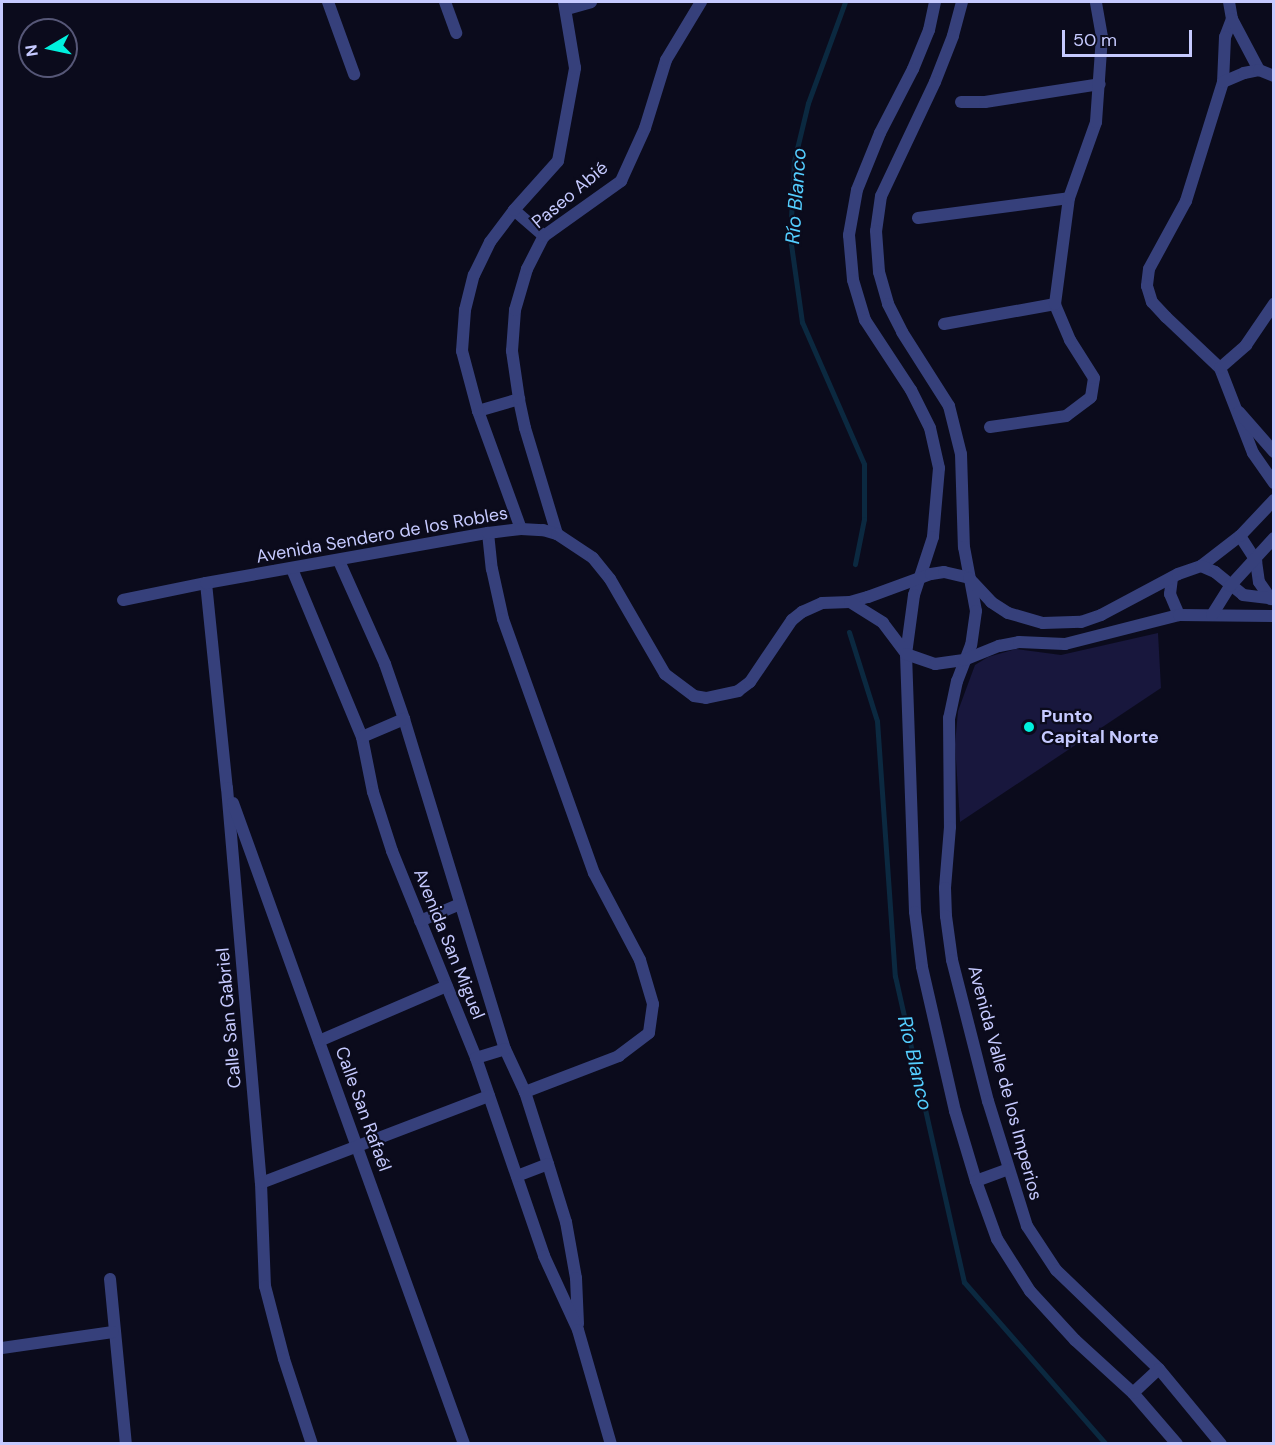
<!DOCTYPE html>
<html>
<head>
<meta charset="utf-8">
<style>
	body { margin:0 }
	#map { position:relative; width:1275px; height:1445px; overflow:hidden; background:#0b0b1c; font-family:"DM Sans",sans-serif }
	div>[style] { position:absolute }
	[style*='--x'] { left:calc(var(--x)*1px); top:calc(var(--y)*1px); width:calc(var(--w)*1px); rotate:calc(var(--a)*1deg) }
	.stream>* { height:5px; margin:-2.5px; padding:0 2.5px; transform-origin:2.5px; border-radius:2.5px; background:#0b2940 }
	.building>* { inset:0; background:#18173d }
	.street>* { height:12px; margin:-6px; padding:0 6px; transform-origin:6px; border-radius:6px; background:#36407b }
	.dots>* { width:16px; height:16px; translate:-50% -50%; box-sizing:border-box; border:3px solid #0b0b1c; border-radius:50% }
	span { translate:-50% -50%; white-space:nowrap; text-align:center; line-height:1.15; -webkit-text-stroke:4.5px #0b0b1c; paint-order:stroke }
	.street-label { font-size:18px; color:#c6caff }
	.poi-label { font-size:18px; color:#c6caff; font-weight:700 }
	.left { translate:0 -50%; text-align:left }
	.water-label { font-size:20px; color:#54ceff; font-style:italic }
	.frame { position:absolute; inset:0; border:3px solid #c6caff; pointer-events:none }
	.north { position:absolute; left:18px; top:18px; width:60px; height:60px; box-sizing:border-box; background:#0b0b1c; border:2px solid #565777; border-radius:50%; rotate:261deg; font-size:16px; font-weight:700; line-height:24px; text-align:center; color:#c6caff }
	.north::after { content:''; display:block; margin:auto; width:21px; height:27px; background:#00f1de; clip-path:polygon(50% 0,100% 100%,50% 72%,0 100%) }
	.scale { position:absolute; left:1062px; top:30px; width:130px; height:27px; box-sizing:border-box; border:3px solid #c6caff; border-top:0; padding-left:8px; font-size:18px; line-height:21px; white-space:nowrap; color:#c6caff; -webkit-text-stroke:4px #0b0b1c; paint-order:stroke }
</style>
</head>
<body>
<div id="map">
	<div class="stream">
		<i style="--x:845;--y:2;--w:108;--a:110.1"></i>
		<i style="--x:808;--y:103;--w:60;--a:103.6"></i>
		<i style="--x:794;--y:161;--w:76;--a:93"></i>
		<i style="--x:790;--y:237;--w:86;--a:82"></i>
		<i style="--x:802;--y:322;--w:155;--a:66.4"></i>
		<i style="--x:864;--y:464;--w:55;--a:90"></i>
		<i style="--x:864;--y:519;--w:46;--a:101.3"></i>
		<i style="--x:849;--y:632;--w:93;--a:72.5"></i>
		<i style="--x:877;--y:721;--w:256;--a:86"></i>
		<i style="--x:895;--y:976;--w:314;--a:77.3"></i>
		<i style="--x:964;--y:1282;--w:215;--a:48.8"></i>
	</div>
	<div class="building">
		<i style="clip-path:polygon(1158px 633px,1161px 688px,960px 822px,955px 744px,958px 711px,975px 665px,988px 657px,1016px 649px,1061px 655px)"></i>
	</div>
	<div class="street">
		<i style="--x:328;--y:2;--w:77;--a:70.1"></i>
		<i style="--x:445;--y:2;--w:33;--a:70"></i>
		<i style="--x:935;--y:2;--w:29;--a:102"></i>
		<i style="--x:929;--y:30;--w:42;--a:112.3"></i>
		<i style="--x:913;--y:69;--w:72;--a:117.3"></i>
		<i style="--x:880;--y:133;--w:61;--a:112"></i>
		<i style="--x:857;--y:190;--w:46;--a:100.1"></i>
		<i style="--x:849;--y:235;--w:45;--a:84.9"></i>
		<i style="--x:853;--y:280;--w:42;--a:73.3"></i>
		<i style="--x:865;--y:320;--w:84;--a:56.7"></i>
		<i style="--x:911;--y:390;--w:42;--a:63.4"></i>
		<i style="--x:930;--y:428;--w:41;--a:77.3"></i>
		<i style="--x:939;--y:468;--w:69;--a:95"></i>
		<i style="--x:933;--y:537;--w:61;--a:108.1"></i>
		<i style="--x:914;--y:595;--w:60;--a:97.7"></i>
		<i style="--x:906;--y:654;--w:258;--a:88"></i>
		<i style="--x:915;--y:912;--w:55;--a:82.7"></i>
		<i style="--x:922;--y:967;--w:148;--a:77.1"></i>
		<i style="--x:955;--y:1111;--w:73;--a:73.3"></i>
		<i style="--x:976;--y:1181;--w:62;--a:70.1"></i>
		<i style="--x:997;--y:1239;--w:62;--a:57.6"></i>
		<i style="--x:1030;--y:1291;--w:67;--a:47.4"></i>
		<i style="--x:1075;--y:1340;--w:79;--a:42.4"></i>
		<i style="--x:1133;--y:1393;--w:67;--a:49.2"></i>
		<i style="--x:962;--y:2;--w:35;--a:105"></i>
		<i style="--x:953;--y:36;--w:49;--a:111.4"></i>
		<i style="--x:935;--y:82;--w:126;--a:115.3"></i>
		<i style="--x:881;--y:196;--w:35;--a:98"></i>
		<i style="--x:876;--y:231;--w:41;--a:85.8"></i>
		<i style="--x:879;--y:272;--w:33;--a:74"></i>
		<i style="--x:888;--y:304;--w:31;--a:63"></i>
		<i style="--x:902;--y:332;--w:88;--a:57.6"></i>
		<i style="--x:949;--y:406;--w:49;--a:76"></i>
		<i style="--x:961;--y:454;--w:93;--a:88.2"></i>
		<i style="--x:964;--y:547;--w:65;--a:79.4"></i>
		<i style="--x:976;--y:611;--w:34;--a:98"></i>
		<i style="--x:971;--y:645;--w:39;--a:111"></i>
		<i style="--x:957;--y:681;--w:38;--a:102"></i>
		<i style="--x:949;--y:718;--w:109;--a:89.5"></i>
		<i style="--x:950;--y:827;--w:61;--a:94.7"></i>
		<i style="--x:945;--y:888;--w:28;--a:88"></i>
		<i style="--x:946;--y:916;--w:44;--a:82.2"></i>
		<i style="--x:952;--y:960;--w:146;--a:75.7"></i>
		<i style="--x:988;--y:1101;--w:131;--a:72.7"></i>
		<i style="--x:1027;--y:1226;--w:53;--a:56.6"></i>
		<i style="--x:1056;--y:1270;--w:143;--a:43.9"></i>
		<i style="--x:1159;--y:1369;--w:97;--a:50.4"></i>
		<i style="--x:1229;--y:2;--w:17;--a:80"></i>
		<i style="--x:1232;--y:19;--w:19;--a:111"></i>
		<i style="--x:1225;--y:37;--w:45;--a:92.5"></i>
		<i style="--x:1223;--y:82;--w:125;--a:107.3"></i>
		<i style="--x:1186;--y:201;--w:77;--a:118.6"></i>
		<i style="--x:1149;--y:269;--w:17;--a:97"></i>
		<i style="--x:1147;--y:286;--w:17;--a:73"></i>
		<i style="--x:1152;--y:302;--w:21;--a:47"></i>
		<i style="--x:1166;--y:317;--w:74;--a:43.4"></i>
		<i style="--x:1220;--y:368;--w:91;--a:68.8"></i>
		<i style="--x:1253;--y:453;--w:37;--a:55"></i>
		<i style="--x:567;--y:9;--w:25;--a:-16"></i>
		<i style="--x:1232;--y:19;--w:58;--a:62.1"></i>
		<i style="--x:1223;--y:82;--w:23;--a:-23"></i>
		<i style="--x:1244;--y:73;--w:15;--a:-11"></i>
		<i style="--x:1259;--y:70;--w:16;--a:22"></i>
		<i style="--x:961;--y:102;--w:24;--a:0"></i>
		<i style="--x:985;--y:102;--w:116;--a:-8.9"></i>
		<i style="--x:514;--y:210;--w:40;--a:41"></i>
		<i style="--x:918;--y:218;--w:152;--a:-7.5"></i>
		<i style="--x:944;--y:324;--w:113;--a:-10.2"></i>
		<i style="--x:1220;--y:368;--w:35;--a:-41"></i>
		<i style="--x:1246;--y:345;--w:50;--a:-55.7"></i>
		<i style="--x:478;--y:411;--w:43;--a:-16.3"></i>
		<i style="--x:1239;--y:412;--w:53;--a:48.8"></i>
		<i style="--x:990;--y:427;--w:77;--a:-8.2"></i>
		<i style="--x:1066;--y:416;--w:31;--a:-37"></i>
		<i style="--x:1091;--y:397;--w:19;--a:-81"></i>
		<i style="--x:1094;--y:378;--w:45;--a:-122.3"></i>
		<i style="--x:1070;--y:340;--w:39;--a:-113"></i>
		<i style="--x:1055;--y:304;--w:107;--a:-82.5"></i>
		<i style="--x:1069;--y:198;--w:81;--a:-70.4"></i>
		<i style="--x:1096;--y:122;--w:85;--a:-86"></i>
		<i style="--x:1102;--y:37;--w:36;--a:-100"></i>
		<i style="--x:521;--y:529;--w:126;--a:-110"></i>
		<i style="--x:478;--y:411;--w:62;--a:-104.9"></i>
		<i style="--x:462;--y:351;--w:41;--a:-85.8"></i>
		<i style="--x:465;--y:310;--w:36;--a:-76"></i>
		<i style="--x:474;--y:275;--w:37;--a:-64"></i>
		<i style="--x:490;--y:242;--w:40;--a:-53"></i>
		<i style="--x:514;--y:210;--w:66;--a:-48.1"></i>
		<i style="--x:558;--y:161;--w:95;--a:-79.6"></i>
		<i style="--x:575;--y:68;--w:67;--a:-99.5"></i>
		<i style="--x:488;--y:533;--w:36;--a:84"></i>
		<i style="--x:492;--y:569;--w:51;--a:77.6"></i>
		<i style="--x:503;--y:619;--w:270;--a:70.3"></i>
		<i style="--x:594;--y:873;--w:98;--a:62.1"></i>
		<i style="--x:640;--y:960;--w:46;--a:73.5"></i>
		<i style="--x:653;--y:1004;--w:29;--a:98"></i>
		<i style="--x:649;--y:1033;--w:38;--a:143"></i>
		<i style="--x:619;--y:1056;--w:101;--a:159"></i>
		<i style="--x:557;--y:534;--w:111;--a:-106.8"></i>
		<i style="--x:525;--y:428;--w:30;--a:-102"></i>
		<i style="--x:519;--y:399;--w:49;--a:-98.3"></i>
		<i style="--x:512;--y:351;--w:41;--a:-85.8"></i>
		<i style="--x:515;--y:310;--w:43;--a:-73.7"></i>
		<i style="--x:527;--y:269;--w:37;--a:-63"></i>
		<i style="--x:544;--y:236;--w:95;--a:-35.5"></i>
		<i style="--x:621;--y:181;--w:58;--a:-65.6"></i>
		<i style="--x:645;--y:128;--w:71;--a:-72.8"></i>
		<i style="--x:666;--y:60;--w:68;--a:-58.9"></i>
		<i style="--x:1240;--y:536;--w:30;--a:57"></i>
		<i style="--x:1256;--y:561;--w:21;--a:82"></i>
		<i style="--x:1259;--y:582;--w:21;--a:55"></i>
		<i style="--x:339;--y:561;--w:113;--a:65.9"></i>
		<i style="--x:385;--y:664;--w:58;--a:70.9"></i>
		<i style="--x:404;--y:719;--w:345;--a:73"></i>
		<i style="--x:505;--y:1049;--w:47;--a:65.1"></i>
		<i style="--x:525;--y:1092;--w:76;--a:72.3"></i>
		<i style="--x:548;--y:1164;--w:61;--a:72.8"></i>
		<i style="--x:566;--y:1222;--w:57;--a:79.9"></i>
		<i style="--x:576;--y:1278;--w:46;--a:87.5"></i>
		<i style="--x:1201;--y:566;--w:49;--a:-37.6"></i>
		<i style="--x:1240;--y:536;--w:50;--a:-46.6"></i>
		<i style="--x:292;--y:569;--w:182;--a:67.4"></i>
		<i style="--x:362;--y:737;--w:56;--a:78.7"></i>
		<i style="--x:373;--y:792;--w:62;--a:72.1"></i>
		<i style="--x:392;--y:851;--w:223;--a:67.9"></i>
		<i style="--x:476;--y:1058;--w:209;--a:71"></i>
		<i style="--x:544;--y:1256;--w:81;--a:65.3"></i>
		<i style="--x:578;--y:1330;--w:119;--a:73.9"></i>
		<i style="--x:1172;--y:578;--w:16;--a:97"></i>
		<i style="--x:1170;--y:594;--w:23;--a:67"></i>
		<i style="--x:206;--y:583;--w:206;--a:84.2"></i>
		<i style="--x:227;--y:788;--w:396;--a:85.1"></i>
		<i style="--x:261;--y:1183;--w:103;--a:87.8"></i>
		<i style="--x:265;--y:1286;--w:75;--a:75.4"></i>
		<i style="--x:284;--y:1359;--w:89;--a:71.8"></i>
		<i style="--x:123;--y:600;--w:85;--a:-11.6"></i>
		<i style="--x:206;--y:583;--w:286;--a:-10.1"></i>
		<i style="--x:488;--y:533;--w:33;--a:-7"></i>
		<i style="--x:521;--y:529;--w:22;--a:3"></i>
		<i style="--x:543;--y:530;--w:15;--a:16"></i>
		<i style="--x:557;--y:534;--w:43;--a:33.7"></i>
		<i style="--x:593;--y:558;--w:27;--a:51"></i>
		<i style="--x:610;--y:579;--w:110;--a:59.9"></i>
		<i style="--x:665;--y:674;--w:36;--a:37"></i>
		<i style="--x:694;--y:696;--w:12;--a:9"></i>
		<i style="--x:706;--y:698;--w:33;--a:-12"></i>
		<i style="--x:738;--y:691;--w:15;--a:-37"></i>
		<i style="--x:750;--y:682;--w:75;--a:-55.9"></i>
		<i style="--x:792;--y:620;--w:13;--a:-39"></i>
		<i style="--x:802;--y:612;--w:22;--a:-24"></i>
		<i style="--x:822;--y:603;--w:28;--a:-2"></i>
		<i style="--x:850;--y:602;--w:19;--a:-16"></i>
		<i style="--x:868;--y:597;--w:67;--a:-20.1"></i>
		<i style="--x:931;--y:574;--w:13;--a:-9"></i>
		<i style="--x:944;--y:572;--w:26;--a:13"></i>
		<i style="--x:969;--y:578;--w:33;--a:47"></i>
		<i style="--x:991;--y:602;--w:20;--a:33"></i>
		<i style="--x:1008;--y:613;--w:36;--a:16"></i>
		<i style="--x:1043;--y:623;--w:38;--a:-2"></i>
		<i style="--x:1081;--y:622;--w:21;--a:-19"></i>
		<i style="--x:1101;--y:615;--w:87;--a:-28"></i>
		<i style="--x:1178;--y:574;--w:24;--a:-19"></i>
		<i style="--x:1201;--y:566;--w:15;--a:23"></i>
		<i style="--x:1215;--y:572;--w:36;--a:39"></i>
		<i style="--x:1243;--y:595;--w:31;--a:7"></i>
		<i style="--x:850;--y:602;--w:39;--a:32"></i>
		<i style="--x:883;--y:623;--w:39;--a:53"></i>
		<i style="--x:906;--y:654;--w:31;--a:19"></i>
		<i style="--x:935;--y:664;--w:29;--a:-8"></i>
		<i style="--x:964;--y:660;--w:38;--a:-22"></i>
		<i style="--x:999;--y:646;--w:20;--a:-11"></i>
		<i style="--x:1019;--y:642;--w:46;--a:2.5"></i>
		<i style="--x:1065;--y:644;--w:118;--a:-14.3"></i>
		<i style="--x:1179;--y:615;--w:95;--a:0.6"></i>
		<i style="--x:1212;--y:615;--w:34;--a:-58"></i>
		<i style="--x:1230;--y:586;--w:65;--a:-47.5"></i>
		<i style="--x:362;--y:737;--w:46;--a:-23.2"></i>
		<i style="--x:233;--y:803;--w:681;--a:70.18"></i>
		<i style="--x:420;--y:921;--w:43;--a:-23"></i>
		<i style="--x:319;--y:1041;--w:139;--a:-23.3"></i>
		<i style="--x:476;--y:1058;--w:30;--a:-17"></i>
		<i style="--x:517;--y:1176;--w:33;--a:-21"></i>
		<i style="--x:976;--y:1181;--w:33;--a:-20"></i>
		<i style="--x:261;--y:1183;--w:244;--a:-20.9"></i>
		<i style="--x:110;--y:1279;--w:166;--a:84.5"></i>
		<i style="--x:2;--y:1348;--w:112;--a:-8.2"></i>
		<i style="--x:1133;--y:1393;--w:35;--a:-43"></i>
	</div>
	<div class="dots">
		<i style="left:1029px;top:727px;background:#00f1de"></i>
	</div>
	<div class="street-label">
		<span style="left:570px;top:195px;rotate:-40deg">Paseo Abié</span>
		<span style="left:382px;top:535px;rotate:-10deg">Avenida Sendero de los Robles</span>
		<span style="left:449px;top:944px;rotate:68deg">Avenida San Miguel</span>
		<span style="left:229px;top:1018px;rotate:-95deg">Calle San Gabriel</span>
		<span style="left:1005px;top:1083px;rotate:75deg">Avenida Valle de los Imperios</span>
		<span style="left:363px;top:1109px;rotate:70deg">Calle San Rafaél</span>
	</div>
	<div class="poi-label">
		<span class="left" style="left:1041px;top:727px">Punto<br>Capital Norte</span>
	</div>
	<div class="water-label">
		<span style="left:796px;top:196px;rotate:-86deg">Río Blanco</span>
		<span style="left:915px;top:1063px;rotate:77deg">Río Blanco</span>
	</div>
	<div class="frame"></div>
	<div class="north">N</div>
	<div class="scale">50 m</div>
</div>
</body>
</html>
